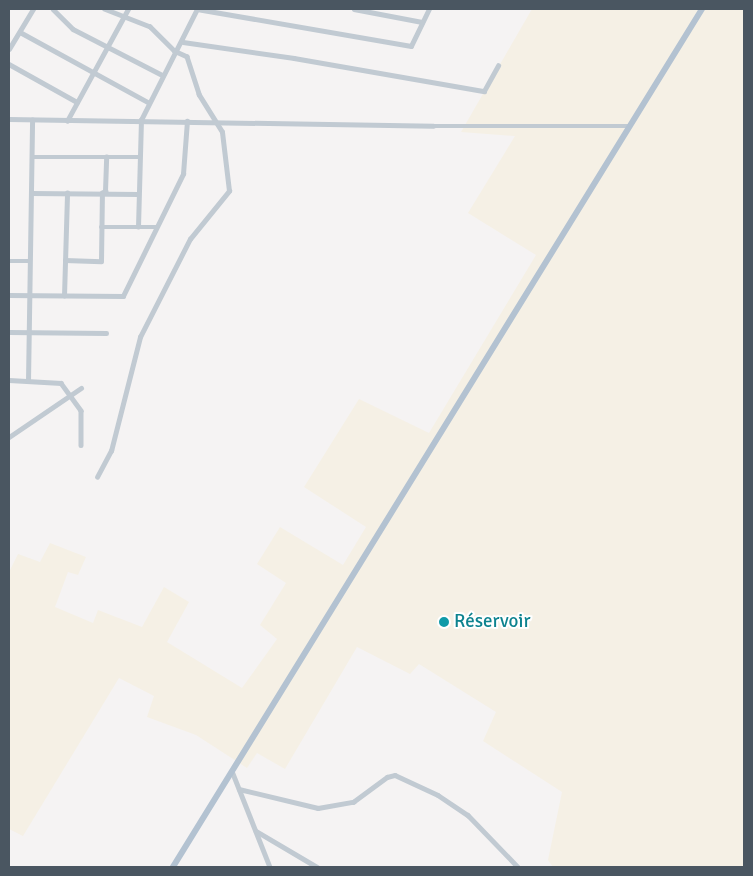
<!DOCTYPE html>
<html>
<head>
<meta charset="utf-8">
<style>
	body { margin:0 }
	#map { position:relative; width:753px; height:876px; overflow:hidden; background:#f5f3f3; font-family:Signika,sans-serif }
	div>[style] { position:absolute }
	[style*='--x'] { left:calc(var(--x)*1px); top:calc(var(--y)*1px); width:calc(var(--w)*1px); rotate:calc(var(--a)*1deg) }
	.sand>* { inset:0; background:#f5f0e5 }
	.minor>* { height:4.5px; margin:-2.25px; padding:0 2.25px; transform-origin:2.25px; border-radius:2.25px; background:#c1cad2 }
	.major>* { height:5.5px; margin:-2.75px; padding:0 2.75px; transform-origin:2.75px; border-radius:2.75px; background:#b3c2d1 }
	.dots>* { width:14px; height:14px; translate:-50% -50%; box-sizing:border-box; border:2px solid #fff; border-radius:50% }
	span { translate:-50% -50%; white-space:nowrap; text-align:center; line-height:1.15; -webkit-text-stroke:4px #fff; paint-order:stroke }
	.culture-label { font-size:19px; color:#0d838f }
	.left { translate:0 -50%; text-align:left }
	.frame { position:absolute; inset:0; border:10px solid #4a5661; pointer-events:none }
</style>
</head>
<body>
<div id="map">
	<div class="sand">
		<i style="clip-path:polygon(532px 9px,744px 9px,744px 867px,553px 867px,548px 860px,562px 792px,483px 741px,496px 712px,419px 664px,410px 674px,357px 647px,285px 769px,257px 753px,247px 768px,196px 735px,147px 717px,154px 696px,119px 678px,23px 836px,9px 829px,9px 572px,18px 554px,40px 562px,50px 543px,86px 557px,78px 575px,68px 572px,55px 607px,93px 623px,98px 610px,142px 627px,164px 587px,189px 602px,167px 642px,242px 688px,277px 639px,260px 625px,286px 583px,257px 564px,280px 527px,343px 565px,366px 527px,304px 487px,359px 399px,429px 433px,536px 255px,468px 213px,515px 136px,461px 132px)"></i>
	</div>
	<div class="minor">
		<i style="--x:53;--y:9;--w:28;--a:45"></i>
		<i style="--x:73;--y:29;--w:100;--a:27.3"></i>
		<i style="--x:197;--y:9;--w:217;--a:9.8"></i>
		<i style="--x:411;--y:46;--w:41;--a:-64.1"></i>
		<i style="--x:354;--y:9;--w:69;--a:10.8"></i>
		<i style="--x:20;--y:32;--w:146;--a:28.7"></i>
		<i style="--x:183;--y:42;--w:112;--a:8.2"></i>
		<i style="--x:294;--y:58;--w:193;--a:9.9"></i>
		<i style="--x:484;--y:91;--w:29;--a:-61"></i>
		<i style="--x:9;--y:49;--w:47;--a:-59"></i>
		<i style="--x:9;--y:64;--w:78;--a:29.2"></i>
		<i style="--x:9;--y:119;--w:424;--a:0.9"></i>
		<i style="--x:433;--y:126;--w:195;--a:0"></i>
		<i style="--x:67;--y:121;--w:128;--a:-61.4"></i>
		<i style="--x:32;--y:157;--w:108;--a:0"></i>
		<i style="--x:31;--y:193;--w:107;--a:0.5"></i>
		<i style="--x:101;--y:227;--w:56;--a:0"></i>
		<i style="--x:138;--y:227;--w:107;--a:-88.4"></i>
		<i style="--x:141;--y:120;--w:124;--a:-63.2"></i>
		<i style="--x:65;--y:260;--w:36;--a:2"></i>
		<i style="--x:101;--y:261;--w:68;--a:-89.2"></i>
		<i style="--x:102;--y:193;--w:4;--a:-34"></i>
		<i style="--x:105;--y:191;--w:34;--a:-88"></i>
		<i style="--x:9;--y:261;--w:21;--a:0"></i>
		<i style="--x:9;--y:295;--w:114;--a:0.5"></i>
		<i style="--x:123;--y:296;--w:136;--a:-63.8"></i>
		<i style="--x:183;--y:174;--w:53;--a:-85.7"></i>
		<i style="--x:64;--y:296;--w:103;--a:-88.3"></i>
		<i style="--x:9;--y:332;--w:97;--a:0.6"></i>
		<i style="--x:9;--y:380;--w:52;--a:3.3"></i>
		<i style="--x:61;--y:383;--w:34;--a:54"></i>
		<i style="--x:81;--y:411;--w:34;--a:90"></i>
		<i style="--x:28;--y:381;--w:261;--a:-89.1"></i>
		<i style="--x:9;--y:437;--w:87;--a:-34.2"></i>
		<i style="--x:97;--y:477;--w:30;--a:-62"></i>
		<i style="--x:111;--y:451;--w:118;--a:-75.7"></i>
		<i style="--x:140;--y:337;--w:110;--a:-63"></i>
		<i style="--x:190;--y:239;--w:62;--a:-50.9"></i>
		<i style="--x:229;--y:191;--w:59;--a:-96.8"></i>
		<i style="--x:222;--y:132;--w:44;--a:-121.9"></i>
		<i style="--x:199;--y:95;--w:40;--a:-108"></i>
		<i style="--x:187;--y:57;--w:14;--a:-155"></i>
		<i style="--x:174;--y:51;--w:34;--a:-135"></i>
		<i style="--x:150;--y:27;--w:49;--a:-158.6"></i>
		<i style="--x:232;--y:771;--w:103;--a:68.4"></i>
		<i style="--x:239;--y:789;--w:81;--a:13.5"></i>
		<i style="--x:318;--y:808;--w:36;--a:-10"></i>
		<i style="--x:353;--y:802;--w:42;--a:-36.3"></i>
		<i style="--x:387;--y:777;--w:8;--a:-14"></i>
		<i style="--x:395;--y:775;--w:47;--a:24.9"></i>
		<i style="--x:438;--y:795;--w:36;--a:34"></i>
		<i style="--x:468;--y:815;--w:72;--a:46.1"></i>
		<i style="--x:256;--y:831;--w:71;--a:30.5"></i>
	</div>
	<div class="major">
		<i style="--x:173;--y:867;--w:1008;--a:-58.34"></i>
	</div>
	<div class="dots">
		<i style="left:444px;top:622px;background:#0f9aa8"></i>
	</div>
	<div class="culture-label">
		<span class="left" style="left:454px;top:622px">Réservoir</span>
	</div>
	<div class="frame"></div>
</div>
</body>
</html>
